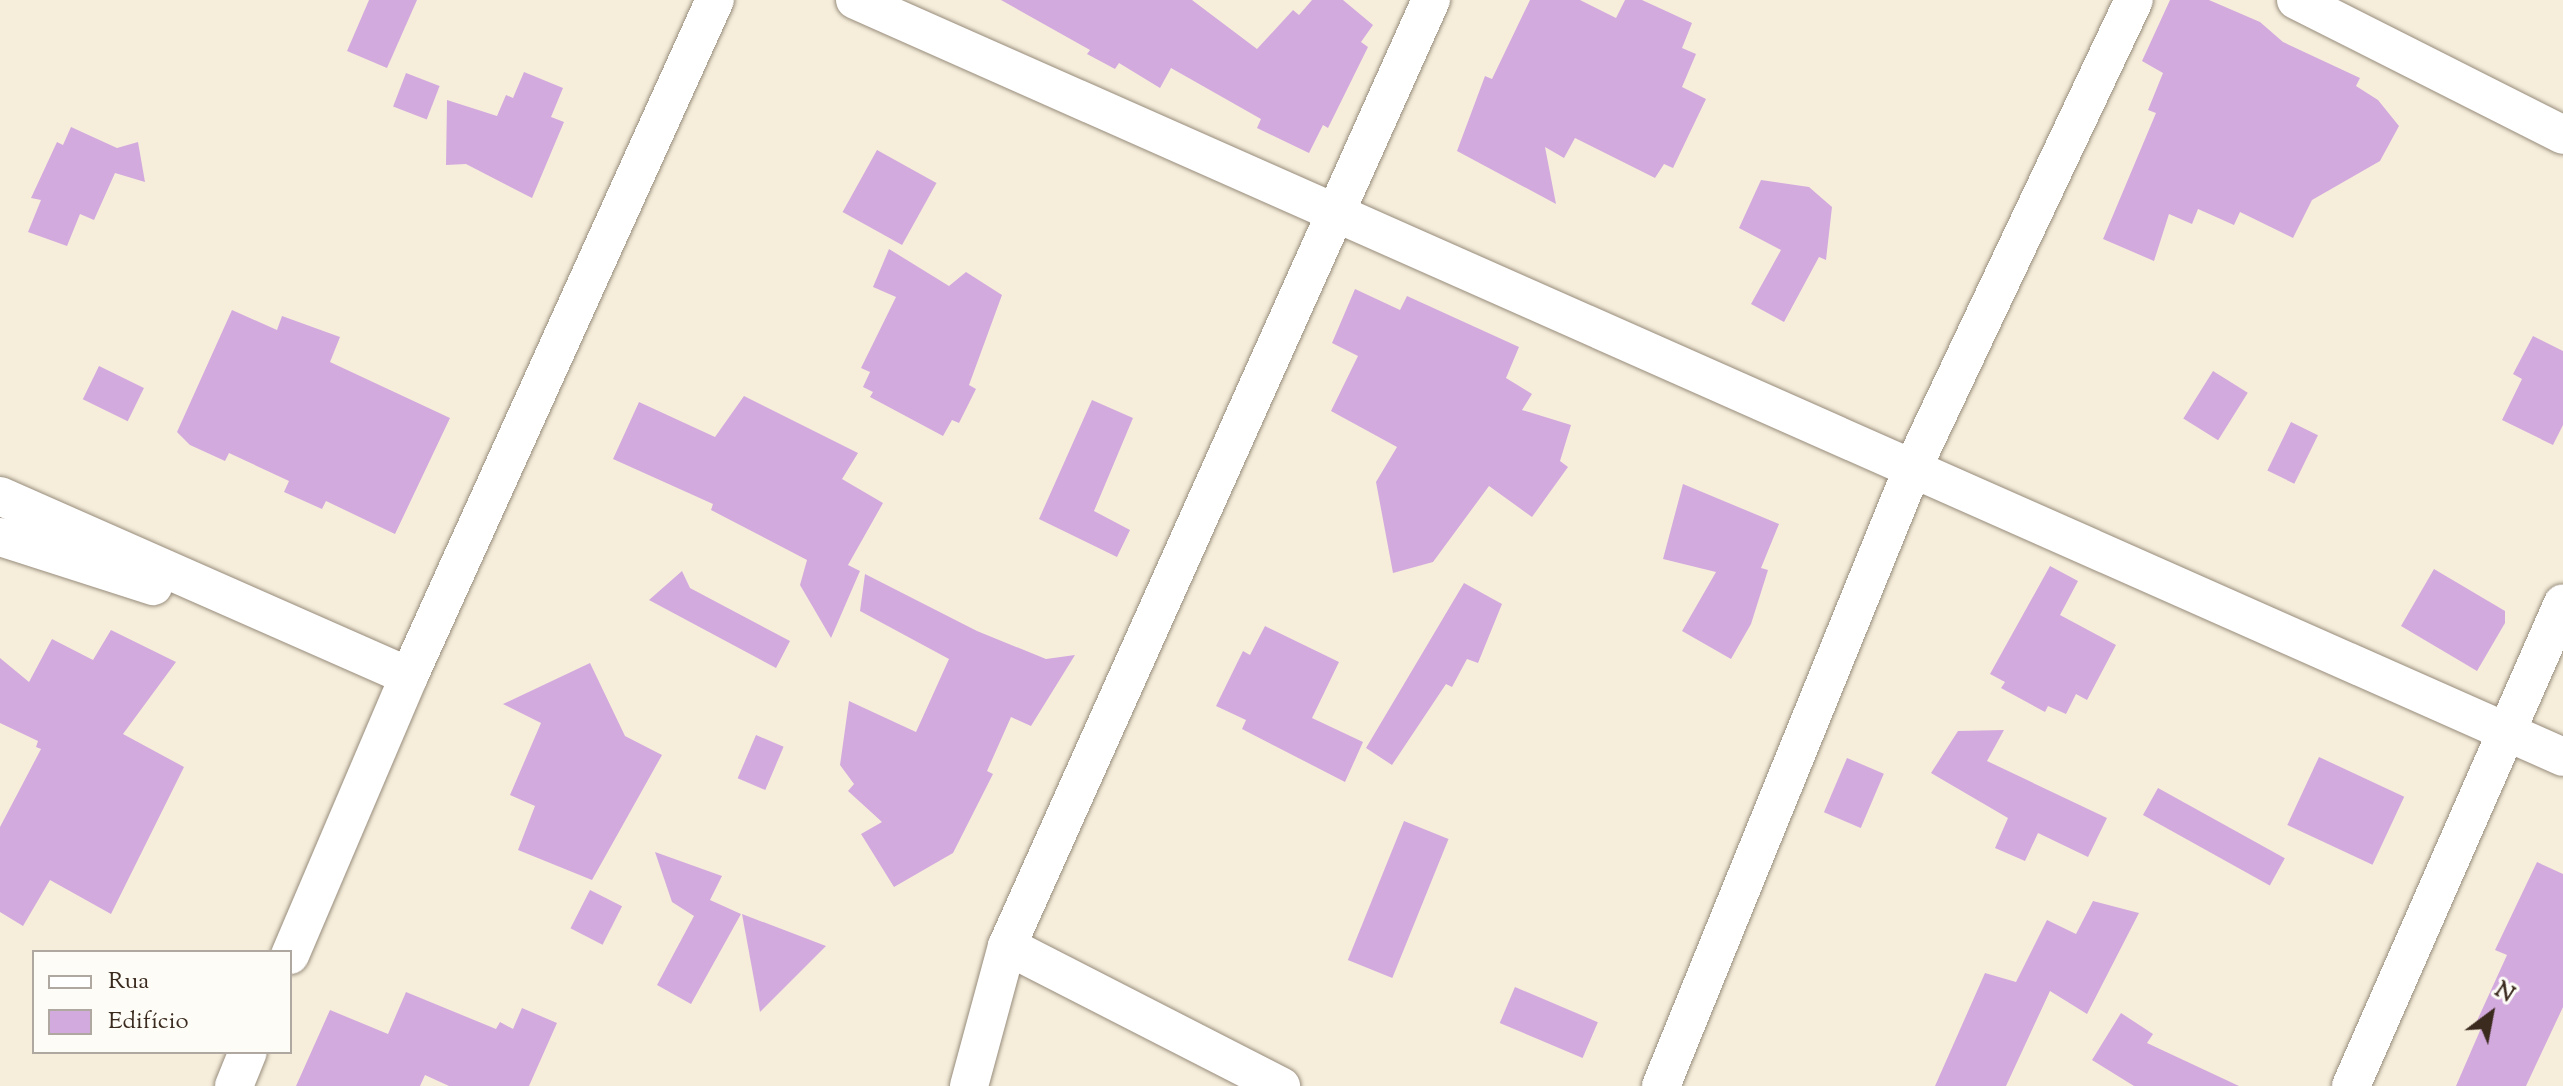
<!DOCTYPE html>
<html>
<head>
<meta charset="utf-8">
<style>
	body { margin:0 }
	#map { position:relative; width:2563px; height:1086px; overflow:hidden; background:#f6eedb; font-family:"Sorts Mill Goudy",serif }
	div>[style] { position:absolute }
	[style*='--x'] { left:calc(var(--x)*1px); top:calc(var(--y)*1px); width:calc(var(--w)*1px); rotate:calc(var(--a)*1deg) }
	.building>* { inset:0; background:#d3aade; transform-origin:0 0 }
	.roads { filter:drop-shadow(0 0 2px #988c7c) drop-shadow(0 0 2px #988c7c) }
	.street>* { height:38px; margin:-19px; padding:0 19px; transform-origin:19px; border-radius:19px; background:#fff }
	span { translate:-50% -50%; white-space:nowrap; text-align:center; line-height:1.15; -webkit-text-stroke:6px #fdfcf7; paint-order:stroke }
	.legend { position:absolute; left:32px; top:950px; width:260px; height:104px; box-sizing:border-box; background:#fdfcf7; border:2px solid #afa8a0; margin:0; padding:10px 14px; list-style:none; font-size:24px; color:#3b2a1e }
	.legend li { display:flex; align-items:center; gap:16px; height:40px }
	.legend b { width:40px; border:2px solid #afa8a0 }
	.north { position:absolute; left:2451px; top:974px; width:80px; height:80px; -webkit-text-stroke:6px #fdfcf7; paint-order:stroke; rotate:32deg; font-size:22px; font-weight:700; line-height:32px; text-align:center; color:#3b2a1e }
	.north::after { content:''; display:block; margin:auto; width:28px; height:36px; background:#3b2a1e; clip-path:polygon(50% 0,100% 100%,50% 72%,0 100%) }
</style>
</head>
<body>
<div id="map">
	<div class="building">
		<i style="clip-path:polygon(369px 0,417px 0,387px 68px,347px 51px)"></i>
		<i style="clip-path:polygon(1001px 0,1192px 0,1257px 49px,1293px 10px,1299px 15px,1312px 0,1343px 0,1373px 25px,1361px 42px,1368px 47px,1328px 128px,1323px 125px,1309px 153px,1257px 128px,1261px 119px,1171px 68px,1160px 88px,1119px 63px,1115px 69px,1087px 54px,1090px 50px)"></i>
		<i style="clip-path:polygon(1530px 0,1580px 0,1616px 18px,1625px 0,1642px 0,1692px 23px,1682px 48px,1696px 54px,1682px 87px,1706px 99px,1673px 168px,1664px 164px,1655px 178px,1575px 138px,1564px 158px,1545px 147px,1556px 204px,1457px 151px,1485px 76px,1492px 79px)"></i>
		<i style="clip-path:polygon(2170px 0,2209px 0,2260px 22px,2283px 42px,2360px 78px,2356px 86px,2378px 100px,2399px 126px,2380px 161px,2312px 200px,2293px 238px,2240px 212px,2234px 225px,2198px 209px,2192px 224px,2169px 214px,2154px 261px,2103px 239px,2156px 113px,2148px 110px,2163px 73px,2142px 61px)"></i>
		<i style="clip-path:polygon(524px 72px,563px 88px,551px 117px,564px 122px,532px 198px,466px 164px,446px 165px,447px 100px,497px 116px,506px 95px,513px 98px)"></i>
		<i style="left:406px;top:73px;width:36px;height:36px;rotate:21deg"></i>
		<i style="clip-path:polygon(71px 127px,117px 148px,138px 142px,145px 182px,115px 173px,94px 220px,80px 214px,67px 246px,28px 232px,41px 200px,31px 198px,57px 142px,63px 145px)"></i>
		<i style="left:877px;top:150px;width:68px;height:71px;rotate:29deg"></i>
		<i style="clip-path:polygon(1761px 180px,1809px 187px,1832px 207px,1826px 260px,1819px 257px,1784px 322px,1751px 304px,1781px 250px,1739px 228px)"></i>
		<i style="clip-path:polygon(889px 249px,949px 286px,966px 272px,1002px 295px,969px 385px,976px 389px,959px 423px,952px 420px,943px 436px,870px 397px,873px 392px,863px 387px,870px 372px,861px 368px,896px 297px,873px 287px)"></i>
		<i style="clip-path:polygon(1355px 289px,1400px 310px,1407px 296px,1519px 347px,1506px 378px,1532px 394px,1522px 410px,1571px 425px,1560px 461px,1568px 467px,1532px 517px,1489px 486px,1433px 562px,1393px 573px,1376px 482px,1397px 447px,1331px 411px,1358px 356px,1332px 343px)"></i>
		<i style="clip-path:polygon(232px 310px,277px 330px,282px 316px,340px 337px,330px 362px,450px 418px,395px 534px,326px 501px,322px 509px,284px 492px,289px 481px,229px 453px,225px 461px,190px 445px,177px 432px)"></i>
		<i style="clip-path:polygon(2533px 336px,2563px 351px,2563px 425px,2553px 445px,2502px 420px,2522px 379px,2513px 374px)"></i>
		<i style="left:99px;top:366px;width:50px;height:37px;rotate:26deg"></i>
		<i style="left:2213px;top:371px;width:41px;height:56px;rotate:32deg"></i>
		<i style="clip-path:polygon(744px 396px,858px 453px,842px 479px,883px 503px,848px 565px,860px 571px,831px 638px,800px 585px,807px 560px,711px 510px,713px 504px,613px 459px,639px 402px,715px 437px)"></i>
		<i style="clip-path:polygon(1092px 400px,1133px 418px,1094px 511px,1130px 530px,1117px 557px,1039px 519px)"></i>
		<i style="left:2291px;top:422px;width:30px;height:54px;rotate:26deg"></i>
		<i style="clip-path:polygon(1683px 484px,1779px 524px,1761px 568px,1768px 570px,1751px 624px,1731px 659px,1682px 631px,1716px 572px,1663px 559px)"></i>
		<i style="clip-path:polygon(2050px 566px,2078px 581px,2060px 615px,2116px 645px,2087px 700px,2076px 694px,2066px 714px,2048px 706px,2045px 712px,2001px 688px,2005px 682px,1990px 674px)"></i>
		<i style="clip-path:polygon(2434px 569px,2505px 611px,2505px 623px,2477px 671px,2401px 626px)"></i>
		<i style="clip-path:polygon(682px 571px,690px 588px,790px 641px,776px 668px,649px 600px)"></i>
		<i style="clip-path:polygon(865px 574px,977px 631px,1046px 659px,1075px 655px,1031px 726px,1011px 717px,987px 771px,993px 774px,953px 853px,894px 887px,861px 834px,882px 822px,848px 791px,854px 784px,840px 765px,849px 701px,916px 732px,949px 659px,860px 611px)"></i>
		<i style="clip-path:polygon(1464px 583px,1502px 604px,1478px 663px,1467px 659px,1452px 687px,1446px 684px,1392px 765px,1366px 748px)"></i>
		<i style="clip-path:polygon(1265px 626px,1339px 662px,1312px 718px,1363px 742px,1345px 782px,1242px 729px,1246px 720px,1216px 706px,1243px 651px,1250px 655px)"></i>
		<i style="clip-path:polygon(111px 630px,176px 662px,123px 734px,184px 767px,111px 914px,50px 880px,23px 926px,0 912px,0 827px,41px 749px,36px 747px,38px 741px,0 723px,0 658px,29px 682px,52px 639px,93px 660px)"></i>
		<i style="clip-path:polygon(590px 663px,625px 736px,662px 755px,592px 880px,518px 850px,535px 806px,510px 795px,541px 723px,503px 704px)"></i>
		<i style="clip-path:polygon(2004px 730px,1987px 761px,2107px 818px,2088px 857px,2038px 833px,2025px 861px,1995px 848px,2008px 818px,1931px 773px,1958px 731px)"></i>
		<i style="left:756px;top:735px;width:30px;height:47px;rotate:23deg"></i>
		<i style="left:2319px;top:757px;width:94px;height:75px;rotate:25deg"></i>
		<i style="left:1847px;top:758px;width:40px;height:59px;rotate:23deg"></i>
		<i style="left:2158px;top:788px;width:145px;height:31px;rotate:29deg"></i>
		<i style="left:1404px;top:821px;width:48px;height:150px;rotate:22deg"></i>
		<i style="clip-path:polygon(655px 852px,722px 876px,710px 900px,741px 914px,691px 1004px,657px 985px,694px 916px,672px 902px)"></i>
		<i style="clip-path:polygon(2537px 862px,2563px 874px,2563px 1007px,2526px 1086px,2456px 1086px,2482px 1026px,2476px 1023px,2507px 955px,2495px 950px)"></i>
		<i style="left:590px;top:890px;width:36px;height:43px;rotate:27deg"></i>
		<i style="clip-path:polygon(2093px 901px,2139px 913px,2087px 1014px,2050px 991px,2006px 1086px,1935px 1086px,1985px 973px,2016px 982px,2047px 920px,2076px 934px)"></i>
		<i style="clip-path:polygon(742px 914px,826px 946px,760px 1012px)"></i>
		<i style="left:1515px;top:987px;width:90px;height:39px;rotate:23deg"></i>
		<i style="clip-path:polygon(406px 992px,496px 1029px,500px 1022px,513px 1029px,522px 1008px,557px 1023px,529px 1086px,449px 1086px,425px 1075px,420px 1086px,296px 1086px,330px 1010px,388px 1034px)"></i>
		<i style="clip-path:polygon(2121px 1013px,2153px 1034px,2147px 1043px,2239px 1086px,2134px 1086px,2092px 1060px)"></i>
	</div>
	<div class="roads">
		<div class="street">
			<i style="--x:855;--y:0;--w:1868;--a:23.9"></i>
			<i style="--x:2296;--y:0;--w:299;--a:26.8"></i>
			<i style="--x:0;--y:496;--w:447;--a:23.8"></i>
			<i style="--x:0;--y:537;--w:161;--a:17.8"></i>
			<i style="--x:1007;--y:946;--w:308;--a:27.1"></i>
			<i style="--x:290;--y:955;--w:303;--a:-66.9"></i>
			<i style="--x:409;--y:676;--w:742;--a:-65.65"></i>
			<i style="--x:234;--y:1086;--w:37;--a:-68"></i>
			<i style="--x:969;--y:1086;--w:145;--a:-74.8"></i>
			<i style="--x:1007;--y:946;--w:1037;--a:-65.86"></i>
			<i style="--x:1661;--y:1086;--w:671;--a:-67.83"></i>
			<i style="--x:1914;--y:465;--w:514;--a:-64.68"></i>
			<i style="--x:2351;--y:1086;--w:527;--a:-66.3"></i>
		</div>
	</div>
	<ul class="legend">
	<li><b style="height:10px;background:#fff"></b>Rua</li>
	<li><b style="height:22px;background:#d3aade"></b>Edifício</li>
	</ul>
	<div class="north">N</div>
</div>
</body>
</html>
